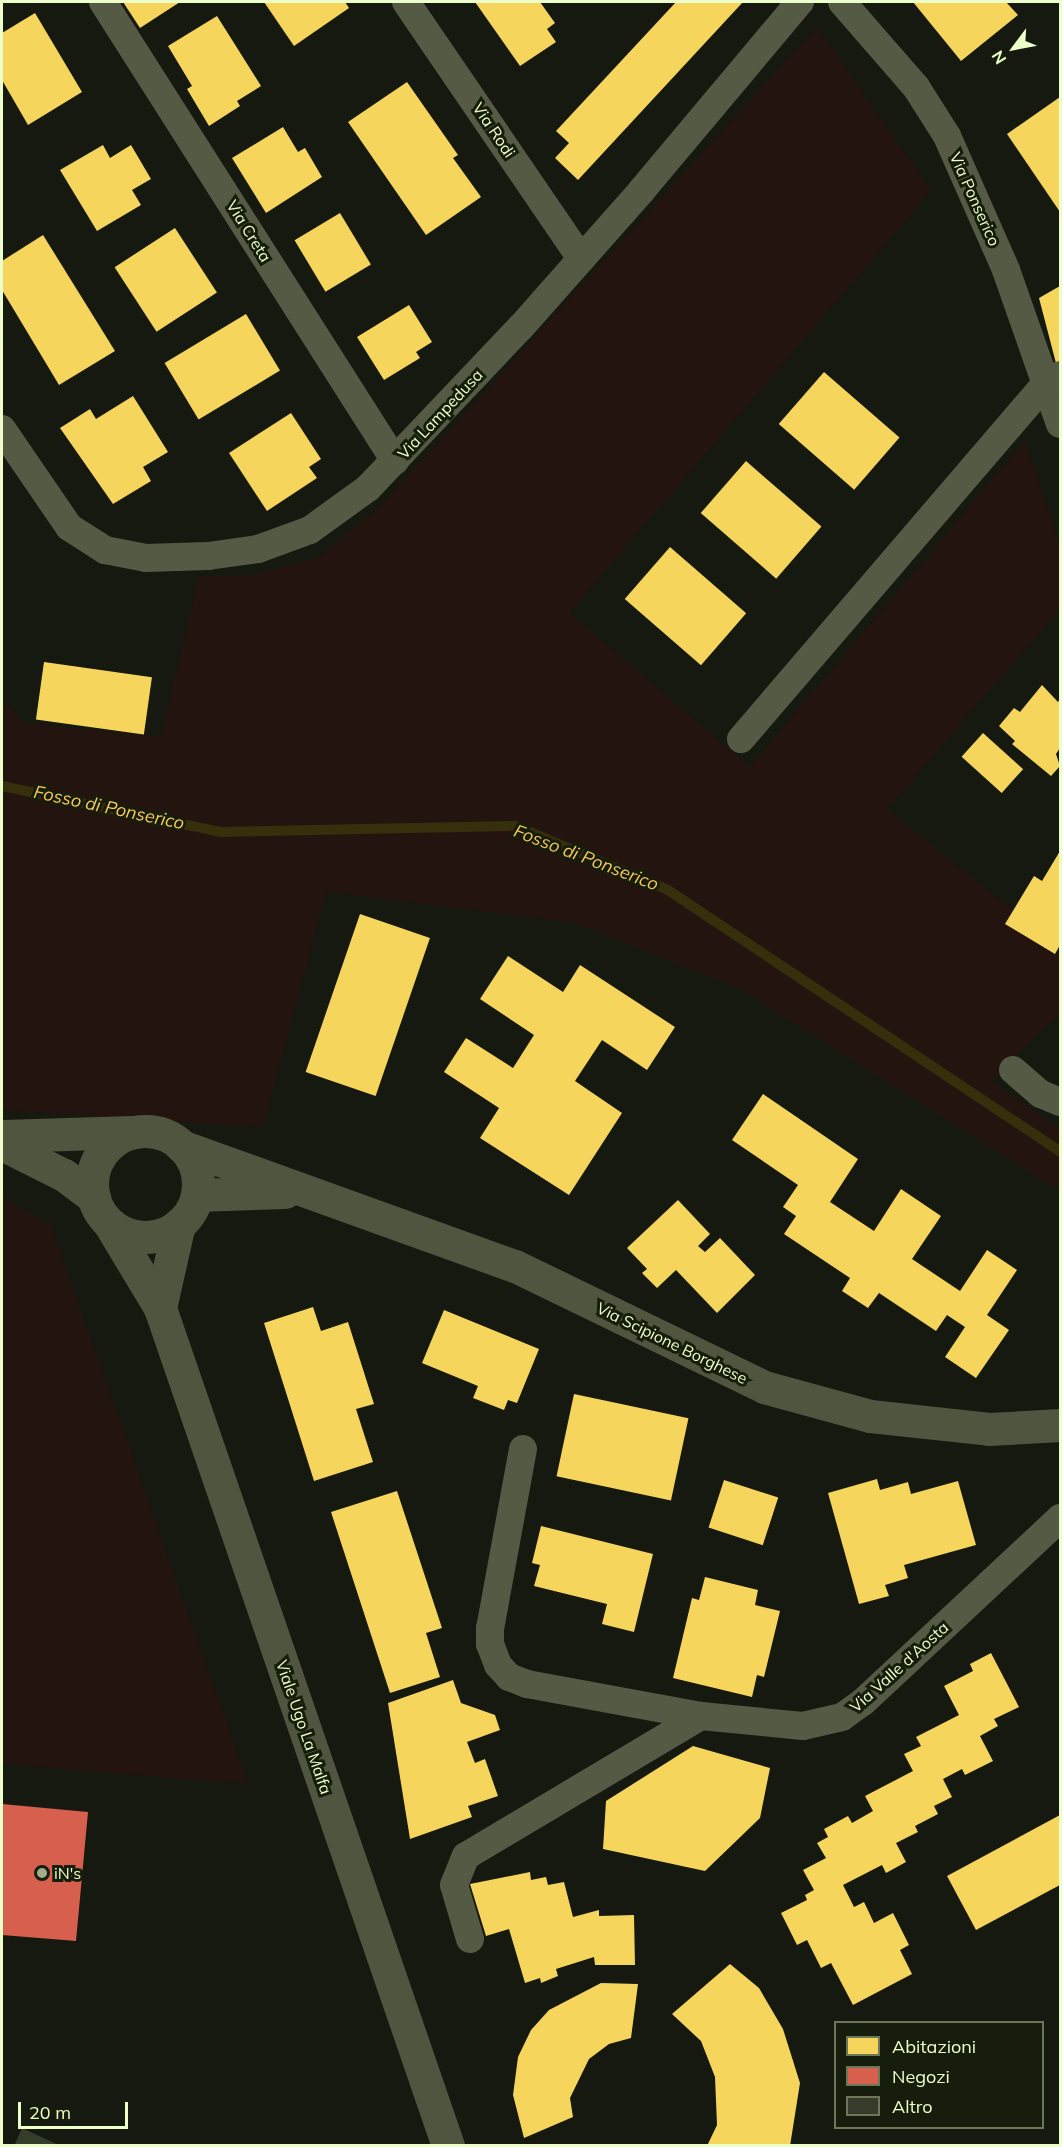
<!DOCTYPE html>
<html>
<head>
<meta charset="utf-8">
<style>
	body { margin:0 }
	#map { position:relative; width:1062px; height:2147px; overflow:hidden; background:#151910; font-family:Mulish,sans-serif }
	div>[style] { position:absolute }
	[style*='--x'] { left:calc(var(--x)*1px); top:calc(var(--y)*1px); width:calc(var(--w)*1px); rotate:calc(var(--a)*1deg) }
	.green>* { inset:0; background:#24140f }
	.homes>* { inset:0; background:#f6d55c; transform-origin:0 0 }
	.shops>* { inset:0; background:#d6604d }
	.stream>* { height:10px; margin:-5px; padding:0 5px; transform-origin:5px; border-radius:5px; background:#352f0b }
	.building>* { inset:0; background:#353c2c }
	.street>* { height:28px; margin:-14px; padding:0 14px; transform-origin:14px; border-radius:14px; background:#545a44 }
	.secondary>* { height:33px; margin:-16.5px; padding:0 16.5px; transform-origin:16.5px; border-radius:16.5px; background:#4f553f }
	.secondary>.ring { margin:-16.5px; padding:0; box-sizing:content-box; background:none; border:33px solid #4f553f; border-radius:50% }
	.dots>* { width:16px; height:16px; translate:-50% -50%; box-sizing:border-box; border:3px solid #161d0c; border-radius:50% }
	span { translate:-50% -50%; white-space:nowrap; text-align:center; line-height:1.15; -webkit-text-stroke:6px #161d0c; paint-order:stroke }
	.street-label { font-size:16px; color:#ecfec9 }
	.poi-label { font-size:16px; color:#ecfec9 }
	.left { translate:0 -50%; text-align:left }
	.water-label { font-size:18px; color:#fbc85a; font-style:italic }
	.frame { position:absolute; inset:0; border:3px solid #ecfec9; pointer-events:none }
	.legend { position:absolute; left:834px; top:2021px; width:210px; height:108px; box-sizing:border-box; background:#161d0c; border:2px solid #6c7758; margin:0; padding:8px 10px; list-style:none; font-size:18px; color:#ecfec9 }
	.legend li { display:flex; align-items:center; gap:12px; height:30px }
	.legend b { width:30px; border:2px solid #6c7758 }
	.north { position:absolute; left:984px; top:18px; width:60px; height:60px; -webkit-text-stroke:4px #161d0c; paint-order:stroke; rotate:238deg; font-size:16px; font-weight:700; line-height:24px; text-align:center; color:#ecfec9 }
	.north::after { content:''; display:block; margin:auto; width:21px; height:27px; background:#ecfec9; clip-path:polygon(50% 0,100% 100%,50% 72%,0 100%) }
	.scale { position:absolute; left:18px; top:2102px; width:110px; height:27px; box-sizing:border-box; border:3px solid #ecfec9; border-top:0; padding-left:8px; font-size:18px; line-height:21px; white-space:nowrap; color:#ecfec9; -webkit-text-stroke:4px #161d0c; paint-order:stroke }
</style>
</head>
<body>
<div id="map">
	<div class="green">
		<i style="clip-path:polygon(817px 27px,931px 191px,569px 613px,750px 767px,1025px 441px,1060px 546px,1060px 609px,887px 809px,1060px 949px,1060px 1013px,990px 1081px,1060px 1129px,1060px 1191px,739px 988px,574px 923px,326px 892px,263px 1127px,2px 1110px,2px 699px,24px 723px,161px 737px,199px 576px,254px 575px,319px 557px,380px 507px)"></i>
		<i style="clip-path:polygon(2px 1196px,51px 1226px,248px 1784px,2px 1764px)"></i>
	</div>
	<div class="homes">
		<i style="clip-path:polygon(123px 2px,180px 2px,140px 28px)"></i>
		<i style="clip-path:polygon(264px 2px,345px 2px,349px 8px,294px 46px)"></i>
		<i style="clip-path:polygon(475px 2px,540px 2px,555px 23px,547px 29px,556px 42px,520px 66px)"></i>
		<i style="clip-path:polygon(676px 2px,743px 2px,578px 180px,555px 158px,569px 143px,556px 131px)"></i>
		<i style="clip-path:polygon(913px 2px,1006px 2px,1018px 15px,961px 61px)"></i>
		<i style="clip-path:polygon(35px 13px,82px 92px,28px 125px,2px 80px,2px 33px)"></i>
		<i style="clip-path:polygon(217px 16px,261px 86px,237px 101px,240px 106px,209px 126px,187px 89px,192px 86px,168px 46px)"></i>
		<i style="clip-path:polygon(407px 82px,458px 155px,453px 158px,481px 197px,426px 235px,348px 122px)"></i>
		<i style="clip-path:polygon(1060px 97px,1060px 212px,1007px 134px)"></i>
		<i style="clip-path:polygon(283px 127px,298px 152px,305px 148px,322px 177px,266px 213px,232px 158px)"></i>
		<i style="clip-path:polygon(103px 145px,110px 158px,131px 145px,151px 179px,132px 190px,141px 205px,97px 231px,60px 170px)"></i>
		<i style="left:340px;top:213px;width:60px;height:53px;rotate:59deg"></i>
		<i style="left:175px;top:228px;width:77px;height:72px;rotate:57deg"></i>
		<i style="clip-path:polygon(43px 235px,115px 351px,59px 385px,2px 290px,2px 261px)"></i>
		<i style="clip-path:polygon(1060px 286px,1060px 365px,1057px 367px,1039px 298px)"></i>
		<i style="clip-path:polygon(409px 305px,432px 342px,416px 352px,420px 358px,384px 380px,357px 337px)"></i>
		<i style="left:246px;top:314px;width:66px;height:95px;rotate:59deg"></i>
		<i style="left:824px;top:372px;width:100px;height:69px;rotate:41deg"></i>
		<i style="clip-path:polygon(133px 396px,168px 452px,143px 467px,151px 481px,113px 504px,60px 428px,90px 409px,96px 419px)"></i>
		<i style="clip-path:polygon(291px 413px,321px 459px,309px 467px,317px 478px,267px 511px,229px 453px)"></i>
		<i style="left:746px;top:461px;width:100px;height:69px;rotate:41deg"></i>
		<i style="left:670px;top:547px;width:101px;height:69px;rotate:41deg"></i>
		<i style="left:44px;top:662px;width:109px;height:58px;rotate:8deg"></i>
		<i style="clip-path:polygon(1042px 685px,1058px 702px,1060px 699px,1060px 748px,1056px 754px,1060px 766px,1051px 776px,1012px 744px,1015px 741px,999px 726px,1014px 708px,1020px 712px)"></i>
		<i style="left:983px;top:733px;width:54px;height:32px;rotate:42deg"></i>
		<i style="clip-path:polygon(1060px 851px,1060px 945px,1055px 954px,1005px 924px,1034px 876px,1042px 881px)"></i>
		<i style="left:360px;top:914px;width:74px;height:167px;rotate:19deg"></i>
		<i style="clip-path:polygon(508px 956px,563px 992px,580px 965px,675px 1027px,647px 1070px,602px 1040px,575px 1081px,622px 1113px,569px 1195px,480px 1138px,499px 1108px,444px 1072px,466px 1038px,513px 1068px,534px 1035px,480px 999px)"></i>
		<i style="clip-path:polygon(763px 1094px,858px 1159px,830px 1202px,874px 1231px,901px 1189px,941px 1216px,912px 1259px,960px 1291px,987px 1250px,1017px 1270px,987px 1315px,1009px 1330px,976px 1378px,945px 1357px,965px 1327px,947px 1315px,936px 1331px,879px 1293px,868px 1308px,842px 1291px,850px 1278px,784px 1234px,796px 1216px,783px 1207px,798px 1185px,732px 1140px)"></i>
		<i style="clip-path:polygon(678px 1200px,710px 1234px,698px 1246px,705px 1252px,720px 1238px,755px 1275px,717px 1313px,676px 1270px,657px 1288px,642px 1273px,647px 1269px,627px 1248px)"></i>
		<i style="clip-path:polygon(313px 1307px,321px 1331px,348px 1322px,374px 1404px,356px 1409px,373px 1462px,314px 1481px,264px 1323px)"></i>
		<i style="clip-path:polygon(444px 1310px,539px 1349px,517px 1403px,508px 1400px,504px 1410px,473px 1398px,478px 1386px,422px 1363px)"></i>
		<i style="left:574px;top:1394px;width:117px;height:84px;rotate:12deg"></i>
		<i style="clip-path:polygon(877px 1479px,880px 1490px,908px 1482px,911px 1494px,958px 1481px,976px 1545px,904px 1565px,908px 1578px,885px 1585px,889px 1596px,859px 1604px,828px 1493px)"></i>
		<i style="left:724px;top:1480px;width:57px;height:50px;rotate:18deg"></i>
		<i style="clip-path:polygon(397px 1491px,442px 1628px,426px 1633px,440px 1677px,390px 1693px,331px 1512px)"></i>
		<i style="clip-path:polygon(541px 1526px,653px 1554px,634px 1632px,602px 1624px,607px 1604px,534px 1586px,540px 1565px,532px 1563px)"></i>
		<i style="clip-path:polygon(705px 1577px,758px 1590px,755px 1605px,780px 1611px,764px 1677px,757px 1675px,752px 1697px,673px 1678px,692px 1598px,699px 1600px)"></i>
		<i style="clip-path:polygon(991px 1653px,1019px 1707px,994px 1719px,998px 1726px,980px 1736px,993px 1761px,965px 1775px,962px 1769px,943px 1779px,952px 1797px,934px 1806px,938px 1814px,915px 1826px,918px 1832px,896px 1843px,906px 1862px,886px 1873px,882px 1865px,843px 1885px,854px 1907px,864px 1902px,874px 1923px,893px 1913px,909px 1945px,900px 1950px,912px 1974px,853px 2005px,831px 1963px,821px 1968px,807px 1940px,797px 1945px,781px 1913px,807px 1900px,805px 1895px,814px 1890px,803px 1870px,826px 1858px,817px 1843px,828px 1837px,824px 1829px,848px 1816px,852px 1823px,873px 1811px,865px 1796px,913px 1771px,904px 1754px,921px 1746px,916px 1737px,959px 1715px,944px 1686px,973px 1671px,970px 1664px)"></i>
		<i style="clip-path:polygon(453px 1680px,461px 1703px,495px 1715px,500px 1730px,467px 1742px,475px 1763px,485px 1759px,498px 1796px,468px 1806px,472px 1817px,410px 1839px,388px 1703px)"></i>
		<i style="clip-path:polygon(693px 1746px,770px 1768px,760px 1818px,705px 1871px,603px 1849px,606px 1801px)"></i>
		<i style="clip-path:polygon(1060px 1815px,1060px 1885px,976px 1930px,947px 1876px)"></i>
		<i style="clip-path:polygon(530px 1872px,531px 1880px,546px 1877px,548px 1885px,564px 1882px,573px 1917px,599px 1910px,599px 1916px,634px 1915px,635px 1965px,595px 1965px,594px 1957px,556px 1969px,558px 1976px,541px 1983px,540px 1978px,525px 1983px,509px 1929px,486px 1936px,470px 1884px)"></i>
		<i style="clip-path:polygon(730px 1964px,759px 1988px,783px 2029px,800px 2083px,790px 2146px,707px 2146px,717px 2125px,715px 2077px,701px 2041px,672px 2014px)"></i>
		<i style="clip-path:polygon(601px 1983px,638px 1984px,631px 2038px,609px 2044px,589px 2059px,570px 2098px,573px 2117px,524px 2138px,513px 2095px,518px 2057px,531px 2030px,549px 2010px)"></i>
	</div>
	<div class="shops">
		<i style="clip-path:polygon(2px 1804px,88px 1812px,76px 1941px,2px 1935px)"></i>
	</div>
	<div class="stream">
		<i style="--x:2;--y:786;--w:224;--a:11.9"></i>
		<i style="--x:221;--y:832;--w:295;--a:-1.2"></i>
		<i style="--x:516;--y:826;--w:165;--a:22.8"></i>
		<i style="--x:668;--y:890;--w:471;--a:33.7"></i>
	</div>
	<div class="building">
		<i style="clip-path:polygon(22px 2128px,61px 2146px,14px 2146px)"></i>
	</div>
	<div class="street">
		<i style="--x:103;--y:2;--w:544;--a:57.54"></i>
		<i style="--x:406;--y:2;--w:311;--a:55.7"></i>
		<i style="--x:842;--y:2;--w:113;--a:49"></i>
		<i style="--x:916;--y:87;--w:58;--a:57.7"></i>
		<i style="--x:947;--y:136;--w:146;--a:66.2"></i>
		<i style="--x:1006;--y:270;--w:163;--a:70.7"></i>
		<i style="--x:2;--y:429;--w:119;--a:55.6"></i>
		<i style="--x:69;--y:527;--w:43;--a:32.6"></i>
		<i style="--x:105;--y:550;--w:42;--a:11"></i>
		<i style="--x:146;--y:558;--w:62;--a:-1.8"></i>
		<i style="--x:208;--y:556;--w:50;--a:-8"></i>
		<i style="--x:258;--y:549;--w:55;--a:-20.1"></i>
		<i style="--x:310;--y:530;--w:72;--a:-35.9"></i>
		<i style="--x:368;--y:488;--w:222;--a:-46.5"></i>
		<i style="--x:521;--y:327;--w:183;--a:-48.5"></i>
		<i style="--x:642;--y:190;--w:246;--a:-50"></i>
		<i style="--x:741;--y:739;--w:470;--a:-49.4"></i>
		<i style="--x:1047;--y:382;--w:15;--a:-28"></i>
		<i style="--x:1013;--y:1070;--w:37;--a:41"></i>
		<i style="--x:1041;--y:1094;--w:21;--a:23"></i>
		<i style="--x:523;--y:1449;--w:182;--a:100.4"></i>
		<i style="--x:490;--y:1628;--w:16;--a:90"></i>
		<i style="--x:490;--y:1644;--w:22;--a:69"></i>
		<i style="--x:498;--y:1665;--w:16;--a:47"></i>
		<i style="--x:509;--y:1677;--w:19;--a:21"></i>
		<i style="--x:527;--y:1684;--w:177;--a:10.4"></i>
		<i style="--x:701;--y:1716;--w:102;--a:5.6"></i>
		<i style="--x:803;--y:1726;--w:40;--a:-13"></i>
		<i style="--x:842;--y:1717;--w:26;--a:-36"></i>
		<i style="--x:863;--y:1702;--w:270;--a:-43"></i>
		<i style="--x:470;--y:1939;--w:56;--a:-106.5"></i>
		<i style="--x:454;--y:1885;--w:31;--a:-68"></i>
		<i style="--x:466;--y:1856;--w:274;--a:-30.8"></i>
	</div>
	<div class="secondary">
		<i class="ring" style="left:92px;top:1131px;width:73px;height:73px"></i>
		<i style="--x:2;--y:1136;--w:131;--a:-1.7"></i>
		<i style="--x:2;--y:1144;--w:69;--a:26.6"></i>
		<i style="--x:64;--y:1175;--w:38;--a:37"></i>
		<i style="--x:181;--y:1146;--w:355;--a:19.8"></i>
		<i style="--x:515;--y:1266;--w:277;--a:25.9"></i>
		<i style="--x:764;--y:1387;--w:110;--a:15.3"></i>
		<i style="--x:870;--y:1416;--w:120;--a:6.2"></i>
		<i style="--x:989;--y:1429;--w:71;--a:-3.2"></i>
		<i style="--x:197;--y:1195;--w:88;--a:-2"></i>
		<i style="--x:109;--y:1223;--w:99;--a:59"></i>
		<i style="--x:160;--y:1308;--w:886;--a:71.03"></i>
		<i style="--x:160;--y:1308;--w:86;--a:-77.3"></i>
	</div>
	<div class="dots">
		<i style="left:42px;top:1873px;background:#a1ae88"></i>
	</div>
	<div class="street-label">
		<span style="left:494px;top:130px;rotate:56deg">Via Rodi</span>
		<span style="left:975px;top:199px;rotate:66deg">Via Ponserico</span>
		<span style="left:249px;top:231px;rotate:58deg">Via Creta</span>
		<span style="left:440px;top:414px;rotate:-47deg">Via Lampedusa</span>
		<span style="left:672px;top:1343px;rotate:26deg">Via Scipione Borghese</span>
		<span style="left:899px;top:1667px;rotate:-42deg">Via Valle d'Aosta</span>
		<span style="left:304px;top:1727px;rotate:71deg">Viale Ugo La Malfa</span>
	</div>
	<div class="poi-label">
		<span class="left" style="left:54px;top:1873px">iN's</span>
	</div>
	<div class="water-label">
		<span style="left:109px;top:808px;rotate:12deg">Fosso di Ponserico</span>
		<span style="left:586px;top:858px;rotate:21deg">Fosso di Ponserico</span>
	</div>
	<div class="frame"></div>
	<ul class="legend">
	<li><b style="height:16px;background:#f6d55c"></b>Abitazioni</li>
	<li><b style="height:16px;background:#d6604d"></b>Negozi</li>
	<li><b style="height:16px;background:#353c2c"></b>Altro</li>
	</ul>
	<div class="north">N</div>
	<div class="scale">20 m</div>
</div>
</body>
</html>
